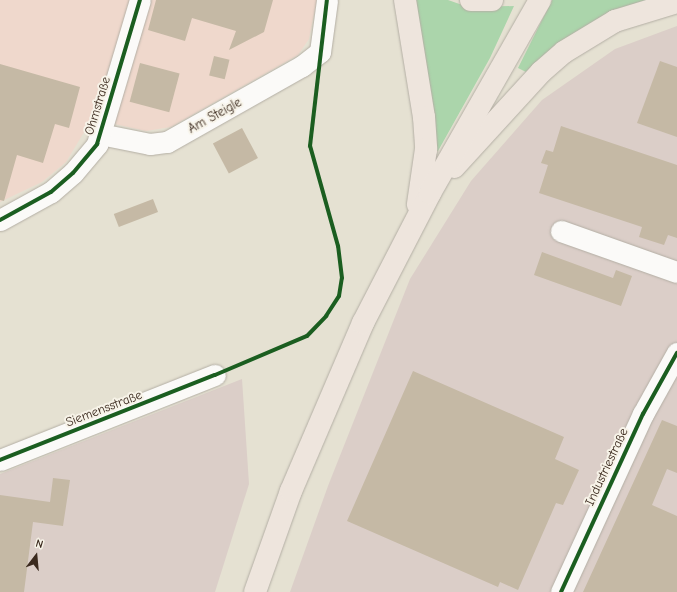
<!DOCTYPE html>
<html>
<head>
<meta charset="utf-8">
<style>
	body { margin:0 }
	#map { position:relative; width:677px; height:592px; overflow:hidden; background:#e5e1d2; font-family:"Comic Neue",sans-serif }
	div>[style] { position:absolute }
	[style*='--x'] { left:calc(var(--x)*1px); top:calc(var(--y)*1px); width:calc(var(--w)*1px); rotate:calc(var(--a)*1deg) }
	.built>* { inset:0; background:#efd8cc }
	.industrial>* { inset:0; background:#dbcec8 }
	.green>* { inset:0; background:#abd5ab }
	.building>* { inset:0; background:#c5b9a5; transform-origin:0 0 }
	.roads { filter:drop-shadow(0 0 1px #b3aea4) drop-shadow(0 0 1px #b3aea4) }
	.street>* { height:21px; margin:-10.5px; padding:0 10.5px; transform-origin:10.5px; border-radius:10.5px; background:#fbfaf8 }
	.highway>* { height:22px; margin:-11px; padding:0 11px; transform-origin:11px; border-radius:11px; background:#eee5dd }
	.cycleway>* { height:4px; margin:-2px; padding:0 2px; transform-origin:2px; border-radius:2px; background:#1b5e20 }
	span { translate:-50% -50%; white-space:nowrap; text-align:center; line-height:1.15; -webkit-text-stroke:4px #f7f3e8; paint-order:stroke }
	.street-label { font-size:13px; color:#3b2a1e }
	.north { position:absolute; left:16px; top:536px; width:40px; height:40px; -webkit-text-stroke:3px #f7f3e8; paint-order:stroke; rotate:16deg; font-size:11px; font-weight:700; line-height:16px; text-align:center; color:#3b2a1e }
	.north::after { content:''; display:block; margin:auto; width:14px; height:18px; background:#3b2a1e; clip-path:polygon(50% 0,100% 100%,50% 72%,0 100%) }
</style>
</head>
<body>
<div id="map">
	<div class="built">
		<i style="clip-path:polygon(0 0,317px 0,309px 39px,298px 55px,171px 127px,146px 131px,92px 119px,66px 162px,42px 182px,0 202px)"></i>
	</div>
	<div class="industrial">
		<i style="clip-path:polygon(677px 26px,677px 592px,290px 592px,328px 486px,410px 279px,471px 181px,542px 100px,615px 49px)"></i>
		<i style="clip-path:polygon(242px 379px,249px 484px,215px 592px,0 592px,0 474px)"></i>
	</div>
	<div class="green">
		<i style="clip-path:polygon(413px 0,448px 0,468px 7px,514px 6px,490px 58px,438px 151px,434px 149px)"></i>
		<i style="clip-path:polygon(552px 0,649px 0,526px 72px,518px 68px)"></i>
	</div>
	<div class="building">
		<i style="clip-path:polygon(156px 0,273px 0,264px 32px,229px 50px,236px 31px,192px 18px,185px 41px,148px 30px)"></i>
		<i style="left:214px;top:56px;width:16px;height:20px;rotate:14deg"></i>
		<i style="clip-path:polygon(660px 61px,677px 67px,677px 137px,637px 123px)"></i>
		<i style="left:140px;top:63px;width:41px;height:40px;rotate:15deg"></i>
		<i style="clip-path:polygon(0 64px,80px 87px,69px 128px,55px 124px,43px 163px,17px 155px,4px 201px,0 200px)"></i>
		<i style="clip-path:polygon(561px 126px,677px 165px,677px 238px,668px 235px,664px 245px,639px 237px,642px 227px,539px 193px,548px 165px,541px 163px,546px 150px,553px 152px)"></i>
		<i style="left:242px;top:128px;width:34px;height:33px;rotate:62deg"></i>
		<i style="left:153px;top:199px;width:14px;height:42px;rotate:69deg"></i>
		<i style="clip-path:polygon(542px 252px,613px 278px,616px 270px,632px 276px,621px 306px,534px 275px)"></i>
		<i style="clip-path:polygon(413px 371px,564px 437px,555px 459px,579px 470px,563px 505px,556px 503px,518px 590px,500px 582px,498px 587px,347px 521px)"></i>
		<i style="clip-path:polygon(662px 420px,677px 426px,677px 473px,667px 469px,652px 505px,677px 516px,677px 592px,583px 592px)"></i>
		<i style="clip-path:polygon(53px 478px,70px 480px,63px 526px,33px 522px,24px 592px,0 592px,0 495px,50px 502px)"></i>
	</div>
	<div class="roads">
		<div class="street">
			<i style="--x:100;--y:134;--w:51;--a:11.3"></i>
			<i style="--x:150;--y:144;--w:17;--a:-7"></i>
			<i style="--x:167;--y:142;--w:155;--a:-29.4"></i>
			<i style="--x:302;--y:66;--w:23;--a:-38"></i>
			<i style="--x:320;--y:52;--w:52;--a:-82.3"></i>
			<i style="--x:0;--y:220;--w:58;--a:-28.8"></i>
			<i style="--x:51;--y:192;--w:29;--a:-41"></i>
			<i style="--x:73;--y:173;--w:38;--a:-50"></i>
			<i style="--x:97;--y:144;--w:150;--a:-73.4"></i>
			<i style="--x:561;--y:231;--w:123;--a:19.5"></i>
			<i style="--x:0;--y:460;--w:231;--a:-21.6"></i>
			<i style="--x:561;--y:592;--w:196;--a:-65.3"></i>
			<i style="--x:643;--y:414;--w:70;--a:-60.9"></i>
		</div>
		<div class="highway">
			<i style="--x:405;--y:0;--w:119;--a:80.8"></i>
			<i style="--x:424;--y:117;--w:32;--a:86"></i>
			<i style="--x:426;--y:149;--w:56;--a:98.3"></i>
			<i style="--x:471;--y:0;--w:21;--a:0"></i>
			<i style="--x:454;--y:167;--w:129;--a:-47.5"></i>
			<i style="--x:541;--y:72;--w:30;--a:-41"></i>
			<i style="--x:564;--y:52;--w:60;--a:-31.3"></i>
			<i style="--x:615;--y:21;--w:65;--a:-17"></i>
			<i style="--x:255;--y:592;--w:107;--a:-70.4"></i>
			<i style="--x:291;--y:491;--w:183;--a:-66.8"></i>
			<i style="--x:363;--y:323;--w:146;--a:-62.7"></i>
			<i style="--x:430;--y:193;--w:222;--a:-60.3"></i>
		</div>
	</div>
	<div class="cycleway">
		<i style="--x:0;--y:220;--w:58;--a:-28.8"></i>
		<i style="--x:51;--y:192;--w:29;--a:-41"></i>
		<i style="--x:73;--y:173;--w:38;--a:-50"></i>
		<i style="--x:97;--y:144;--w:150;--a:-73.4"></i>
		<i style="--x:0;--y:460;--w:231;--a:-21.6"></i>
		<i style="--x:215;--y:375;--w:100;--a:-23"></i>
		<i style="--x:307;--y:336;--w:28;--a:-46"></i>
		<i style="--x:326;--y:316;--w:24;--a:-57"></i>
		<i style="--x:339;--y:296;--w:18;--a:-81"></i>
		<i style="--x:342;--y:278;--w:32;--a:-97"></i>
		<i style="--x:338;--y:246;--w:104;--a:-105.6"></i>
		<i style="--x:310;--y:146;--w:147;--a:-83.4"></i>
		<i style="--x:561;--y:592;--w:196;--a:-65.3"></i>
		<i style="--x:643;--y:414;--w:70;--a:-60.9"></i>
	</div>
	<div class="street-label">
		<span style="left:98px;top:106px;rotate:-73deg">Ohmstraße</span>
		<span style="left:215px;top:116px;rotate:-29deg">Am Steigle</span>
		<span style="left:104px;top:409px;rotate:-21deg">Siemensstraße</span>
		<span style="left:607px;top:467px;rotate:-65deg">Industriestraße</span>
	</div>
	<div class="north">N</div>
</div>
</body>
</html>
